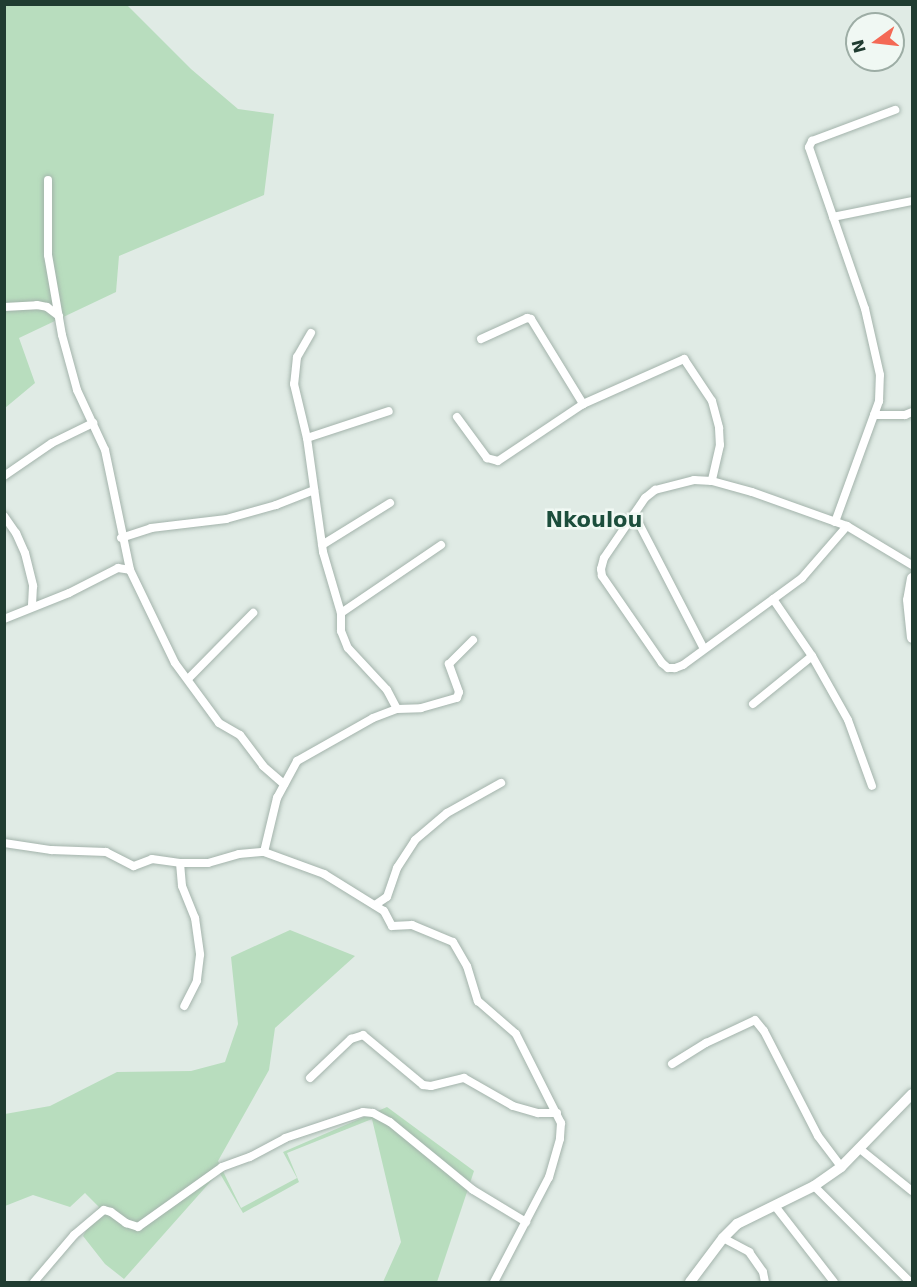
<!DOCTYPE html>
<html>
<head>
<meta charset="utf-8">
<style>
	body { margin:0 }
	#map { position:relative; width:917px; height:1287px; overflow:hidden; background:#e0ebe5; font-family:"DejaVu Sans",sans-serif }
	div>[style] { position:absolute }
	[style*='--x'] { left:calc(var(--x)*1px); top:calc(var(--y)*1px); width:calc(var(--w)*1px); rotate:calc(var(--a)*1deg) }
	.green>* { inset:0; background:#b8ddbe }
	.roads { filter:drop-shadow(0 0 2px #a3b3ab) drop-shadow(0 0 2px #a3b3ab) }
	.street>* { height:8px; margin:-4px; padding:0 4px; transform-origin:4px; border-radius:4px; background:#fff }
	.secondary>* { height:10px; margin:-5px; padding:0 5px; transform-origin:5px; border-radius:5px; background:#fff }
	span { translate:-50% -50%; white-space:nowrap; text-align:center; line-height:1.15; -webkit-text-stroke:5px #f0f8f3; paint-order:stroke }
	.quarter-label { font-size:21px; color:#1c4e3c; font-weight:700 }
	.frame { position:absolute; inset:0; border:6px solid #203c31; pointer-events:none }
	.north { position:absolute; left:845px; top:12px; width:60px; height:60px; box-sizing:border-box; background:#f0f8f3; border:2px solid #9dada5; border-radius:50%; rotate:255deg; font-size:16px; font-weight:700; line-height:24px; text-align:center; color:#203c31 }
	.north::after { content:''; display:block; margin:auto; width:21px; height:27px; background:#f46955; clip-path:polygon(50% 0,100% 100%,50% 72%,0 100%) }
</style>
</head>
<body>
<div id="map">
	<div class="green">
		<i style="clip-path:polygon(5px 5px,127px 5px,191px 69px,238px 109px,274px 114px,264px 195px,119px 256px,116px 292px,19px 338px,35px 383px,5px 408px)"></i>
		<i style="clip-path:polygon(290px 930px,355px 956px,275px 1028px,269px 1070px,218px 1161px,241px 1208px,297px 1178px,283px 1152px,387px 1107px,474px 1171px,437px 1282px,383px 1282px,401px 1242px,372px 1119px,287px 1153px,299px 1182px,243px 1213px,219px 1172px,124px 1279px,105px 1264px,83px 1236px,99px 1207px,85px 1193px,70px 1207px,33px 1195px,5px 1206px,5px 1114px,50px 1106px,117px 1072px,191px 1071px,225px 1062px,238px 1024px,231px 957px)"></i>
	</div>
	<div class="roads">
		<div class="street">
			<i style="--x:48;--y:180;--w:75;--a:90"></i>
			<i style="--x:48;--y:255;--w:81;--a:80.1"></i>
			<i style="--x:62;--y:335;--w:57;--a:74.7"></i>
			<i style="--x:77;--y:390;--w:66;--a:65"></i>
			<i style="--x:105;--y:450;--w:123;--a:78.2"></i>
			<i style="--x:130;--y:570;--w:103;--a:64.2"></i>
			<i style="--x:175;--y:663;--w:74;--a:53.7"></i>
			<i style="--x:219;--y:723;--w:24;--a:30"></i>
			<i style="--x:240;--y:735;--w:39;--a:53"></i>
			<i style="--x:263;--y:766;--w:28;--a:41"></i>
			<i style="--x:833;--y:217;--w:81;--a:-11.4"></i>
			<i style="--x:4;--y:307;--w:33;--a:-3"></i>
			<i style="--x:37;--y:305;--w:10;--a:11"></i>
			<i style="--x:47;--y:307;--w:15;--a:37"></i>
			<i style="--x:311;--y:333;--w:28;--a:120"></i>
			<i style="--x:297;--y:357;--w:27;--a:96"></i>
			<i style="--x:294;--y:384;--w:56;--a:76.5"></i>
			<i style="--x:307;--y:438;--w:115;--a:82"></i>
			<i style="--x:323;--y:552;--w:64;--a:73.6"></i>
			<i style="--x:341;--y:613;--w:18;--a:90"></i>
			<i style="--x:341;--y:631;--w:18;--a:68"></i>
			<i style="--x:348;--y:648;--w:57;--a:47.1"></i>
			<i style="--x:387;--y:690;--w:21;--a:62"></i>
			<i style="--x:481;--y:339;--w:51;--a:-24.5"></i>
			<i style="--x:527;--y:318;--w:4;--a:14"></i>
			<i style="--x:531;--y:319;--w:100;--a:58.5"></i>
			<i style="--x:874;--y:415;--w:31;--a:0"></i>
			<i style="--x:905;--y:415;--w:8;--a:-23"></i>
			<i style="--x:457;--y:417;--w:51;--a:53.8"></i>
			<i style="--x:487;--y:458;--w:11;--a:15"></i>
			<i style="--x:498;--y:461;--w:102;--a:-33.8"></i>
			<i style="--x:583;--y:404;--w:111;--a:-24"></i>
			<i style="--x:684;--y:359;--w:50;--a:56.3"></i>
			<i style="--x:712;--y:401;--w:28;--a:75"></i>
			<i style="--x:719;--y:428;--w:17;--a:87"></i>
			<i style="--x:720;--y:445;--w:37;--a:103"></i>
			<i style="--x:307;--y:438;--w:86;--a:-18.2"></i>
			<i style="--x:4;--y:476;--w:58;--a:-34.5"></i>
			<i style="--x:52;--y:443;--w:46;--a:-26"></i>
			<i style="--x:634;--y:514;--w:152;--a:62.6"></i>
			<i style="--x:4;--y:516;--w:21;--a:55"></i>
			<i style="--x:16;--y:533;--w:22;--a:66"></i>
			<i style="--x:25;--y:553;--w:34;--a:76"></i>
			<i style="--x:33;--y:586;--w:21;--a:93"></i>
			<i style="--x:835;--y:522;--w:129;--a:-70"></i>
			<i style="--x:879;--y:401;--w:26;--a:-88"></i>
			<i style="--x:880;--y:375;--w:68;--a:-102.8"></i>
			<i style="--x:865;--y:309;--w:171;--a:-109.1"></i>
			<i style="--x:809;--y:147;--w:7;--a:-63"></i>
			<i style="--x:812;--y:141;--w:89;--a:-20.5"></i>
			<i style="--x:847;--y:526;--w:69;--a:130.9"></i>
			<i style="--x:802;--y:578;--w:147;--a:143.8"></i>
			<i style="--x:683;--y:665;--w:9;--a:159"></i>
			<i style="--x:675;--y:668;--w:7;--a:180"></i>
			<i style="--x:668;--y:668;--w:8;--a:-140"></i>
			<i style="--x:662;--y:663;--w:106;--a:-124.6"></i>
			<i style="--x:602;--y:576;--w:7;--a:-98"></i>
			<i style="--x:601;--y:569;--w:11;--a:-75"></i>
			<i style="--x:604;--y:558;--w:73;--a:-55.7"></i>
			<i style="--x:645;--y:498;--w:13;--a:-39"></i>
			<i style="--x:655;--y:490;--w:40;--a:-14.4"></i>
			<i style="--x:694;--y:480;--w:18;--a:3"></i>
			<i style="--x:712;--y:481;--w:41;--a:15.4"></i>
			<i style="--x:752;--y:492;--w:101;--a:19.7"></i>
			<i style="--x:847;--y:526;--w:76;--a:31"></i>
			<i style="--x:121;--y:538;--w:32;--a:-18"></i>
			<i style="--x:151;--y:528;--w:76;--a:-6.8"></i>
			<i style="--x:226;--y:519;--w:52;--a:-15.6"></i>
			<i style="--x:276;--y:505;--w:41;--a:-21.5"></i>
			<i style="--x:322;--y:545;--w:80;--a:-31.7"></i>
			<i style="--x:773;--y:599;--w:69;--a:55.6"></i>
			<i style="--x:812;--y:656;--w:73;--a:60.6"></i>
			<i style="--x:848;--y:720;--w:70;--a:70"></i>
			<i style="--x:341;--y:613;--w:121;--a:-34.2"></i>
			<i style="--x:4;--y:619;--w:70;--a:-21.8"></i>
			<i style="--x:69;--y:593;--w:55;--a:-27"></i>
			<i style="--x:118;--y:568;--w:12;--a:9"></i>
			<i style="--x:188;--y:679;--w:93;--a:-45.4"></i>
			<i style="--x:753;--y:704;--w:76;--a:-39.1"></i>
			<i style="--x:4;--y:843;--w:48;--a:8.5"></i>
			<i style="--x:51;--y:850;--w:55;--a:2.1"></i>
			<i style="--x:106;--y:852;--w:31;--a:27"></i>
			<i style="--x:134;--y:866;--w:19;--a:-21"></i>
			<i style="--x:152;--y:859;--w:28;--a:8"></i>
			<i style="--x:180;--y:863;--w:28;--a:0"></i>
			<i style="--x:208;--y:863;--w:32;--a:-16"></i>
			<i style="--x:239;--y:854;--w:25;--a:-5"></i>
			<i style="--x:264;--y:852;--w:64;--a:20.1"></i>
			<i style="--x:324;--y:874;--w:70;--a:31.7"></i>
			<i style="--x:384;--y:911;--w:17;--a:62"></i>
			<i style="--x:392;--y:926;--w:20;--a:-3"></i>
			<i style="--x:412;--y:925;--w:44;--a:22.5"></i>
			<i style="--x:453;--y:942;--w:28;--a:60"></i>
			<i style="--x:467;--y:966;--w:37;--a:73"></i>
			<i style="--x:478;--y:1001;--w:50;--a:41"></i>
			<i style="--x:516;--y:1034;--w:100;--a:63.2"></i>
			<i style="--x:561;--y:1123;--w:16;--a:94"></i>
			<i style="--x:560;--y:1139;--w:40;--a:106"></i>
			<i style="--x:549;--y:1177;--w:119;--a:117.6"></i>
			<i style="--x:264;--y:852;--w:56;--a:-76.5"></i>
			<i style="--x:277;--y:798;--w:42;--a:-61.6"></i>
			<i style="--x:297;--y:761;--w:87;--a:-29.5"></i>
			<i style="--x:373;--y:718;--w:26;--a:-21"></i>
			<i style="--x:397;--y:709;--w:24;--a:-2"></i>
			<i style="--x:421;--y:708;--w:37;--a:-16"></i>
			<i style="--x:457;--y:698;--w:6;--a:-72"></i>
			<i style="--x:459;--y:692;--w:30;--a:-110"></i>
			<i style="--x:449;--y:664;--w:34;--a:-45"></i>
			<i style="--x:180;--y:863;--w:23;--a:85"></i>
			<i style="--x:182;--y:886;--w:35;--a:68"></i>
			<i style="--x:195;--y:918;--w:37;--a:82"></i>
			<i style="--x:200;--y:955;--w:26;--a:97"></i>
			<i style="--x:197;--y:981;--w:28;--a:117"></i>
			<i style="--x:375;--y:905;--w:14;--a:-34"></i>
			<i style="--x:387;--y:897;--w:31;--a:-71"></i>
			<i style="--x:397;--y:868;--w:33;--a:-57"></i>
			<i style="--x:415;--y:840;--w:42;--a:-40.2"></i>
			<i style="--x:447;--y:813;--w:62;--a:-29.1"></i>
			<i style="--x:672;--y:1064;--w:40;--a:-32"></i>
			<i style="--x:706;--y:1043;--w:54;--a:-25.1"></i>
			<i style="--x:755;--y:1020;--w:14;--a:51"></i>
			<i style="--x:764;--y:1031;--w:118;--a:62.8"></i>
			<i style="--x:818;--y:1136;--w:39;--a:53"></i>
			<i style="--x:310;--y:1078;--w:57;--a:-43.6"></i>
			<i style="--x:351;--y:1039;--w:13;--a:-18"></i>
			<i style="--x:363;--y:1035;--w:78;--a:39.8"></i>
			<i style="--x:423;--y:1085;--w:8;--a:7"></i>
			<i style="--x:431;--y:1086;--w:34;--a:-14"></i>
			<i style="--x:464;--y:1078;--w:56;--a:29.7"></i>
			<i style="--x:513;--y:1106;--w:26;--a:16"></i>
			<i style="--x:538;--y:1113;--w:19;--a:0"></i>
			<i style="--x:860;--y:1149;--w:67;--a:38.9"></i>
			<i style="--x:814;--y:1186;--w:136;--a:45"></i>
			<i style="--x:775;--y:1206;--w:96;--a:52.2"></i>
			<i style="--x:723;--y:1238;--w:30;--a:28"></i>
			<i style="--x:749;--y:1252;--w:24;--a:55"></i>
			<i style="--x:763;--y:1272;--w:10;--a:79"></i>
			<i style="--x:34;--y:1282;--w:62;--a:-49.6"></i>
			<i style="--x:74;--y:1235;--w:39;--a:-40"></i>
			<i style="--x:104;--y:1210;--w:7;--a:16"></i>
			<i style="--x:111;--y:1212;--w:19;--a:36"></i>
			<i style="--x:126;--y:1223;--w:13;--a:18"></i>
			<i style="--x:138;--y:1227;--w:103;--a:-35.5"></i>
			<i style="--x:222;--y:1167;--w:30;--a:-20"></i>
			<i style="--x:250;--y:1157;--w:40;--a:-28"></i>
			<i style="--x:285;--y:1138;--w:82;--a:-18.4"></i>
			<i style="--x:363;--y:1112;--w:10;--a:6"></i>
			<i style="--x:373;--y:1113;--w:19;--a:28"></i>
			<i style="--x:390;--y:1122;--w:107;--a:39.3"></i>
			<i style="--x:473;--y:1190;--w:62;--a:31.1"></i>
		</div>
		<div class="secondary">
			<i style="--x:912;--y:578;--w:22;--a:100"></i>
			<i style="--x:908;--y:600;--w:38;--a:84"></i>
			<i style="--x:690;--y:1282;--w:55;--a:-53.1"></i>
			<i style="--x:723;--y:1238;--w:20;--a:-45"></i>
			<i style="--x:737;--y:1224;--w:86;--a:-26.3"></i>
			<i style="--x:814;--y:1186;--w:33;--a:-35"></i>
			<i style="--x:841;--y:1167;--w:102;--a:-45.8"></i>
		</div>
	</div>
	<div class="quarter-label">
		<span style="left:594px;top:520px">Nkoulou</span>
	</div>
	<div class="frame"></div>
	<div class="north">N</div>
</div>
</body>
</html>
